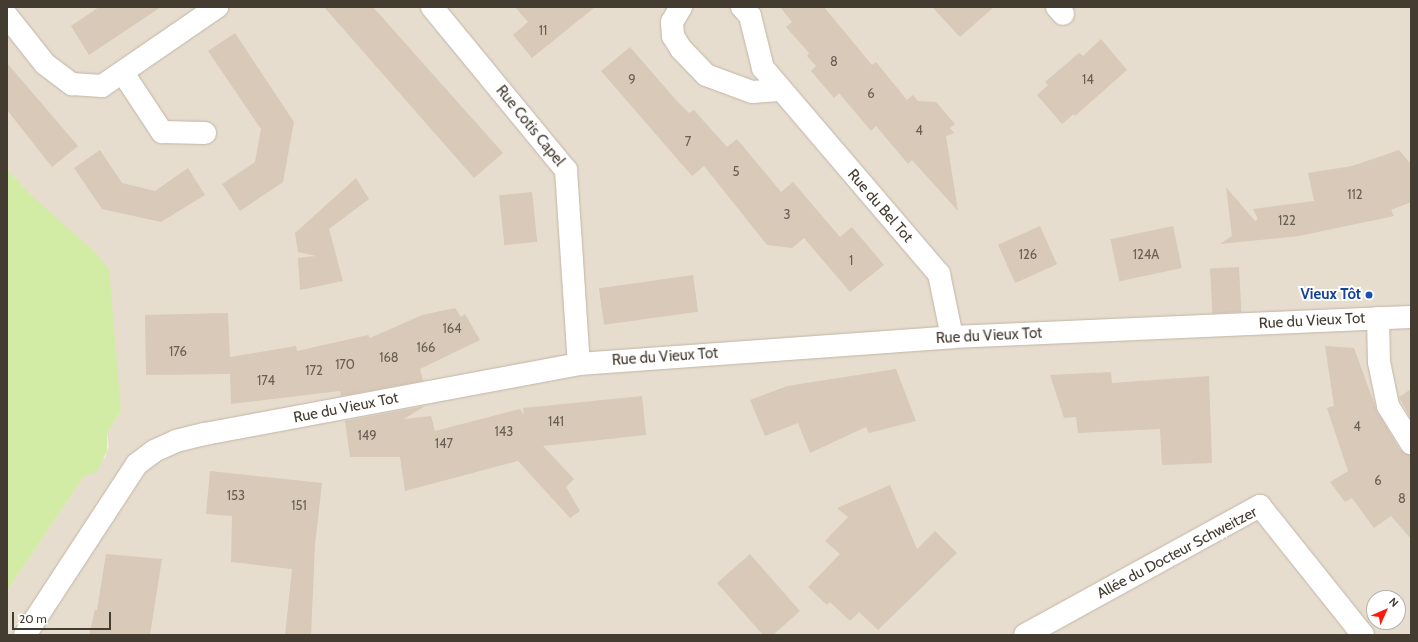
<!DOCTYPE html>
<html>
<head>
<meta charset="utf-8">
<style>
	body { margin:0 }
	#map { position:relative; width:1418px; height:642px; overflow:hidden; background:#f3ece1; font-family:Cabin,sans-serif }
	div>[style] { position:absolute }
	[style*='--x'] { left:calc(var(--x)*1px); top:calc(var(--y)*1px); width:calc(var(--w)*1px); rotate:calc(var(--a)*1deg) }
	.residential>* { inset:0; background:#e7ddce }
	.green>* { inset:0; background:#d2eca5 }
	.building>* { inset:0; background:#d8c9b8; transform-origin:0 0 }
	.roads { filter:drop-shadow(0 0 1px #c1b5a6) drop-shadow(0 0 1px #c1b5a6) }
	.minor>* { height:22px; margin:-11px; padding:0 11px; transform-origin:11px; border-radius:11px; background:#fff }
	.dots>* { width:11px; height:11px; translate:-50% -50%; box-sizing:border-box; border:2px solid #fff; border-radius:50% }
	span { translate:-50% -50%; white-space:nowrap; text-align:center; line-height:1.15; -webkit-text-stroke:4px #fff; paint-order:stroke }
	.number-label { font-size:13px; color:#695e53 }
	.number-label span { -webkit-text-stroke-width:0 }
	.street-label { font-size:15px; color:#443b31 }
	.transit-label { font-size:15px; color:#164399; font-weight:700 }
	.right { translate:-100% -50%; text-align:right }
	.frame { position:absolute; inset:0; border:8px solid #443b31; pointer-events:none }
	.north { position:absolute; left:1366px; top:590px; width:40px; height:40px; box-sizing:border-box; background:#fff; border:1px solid #b4b1ad; border-radius:50%; rotate:45deg; font-size:11px; font-weight:700; line-height:16px; text-align:center; color:#443b31 }
	.north::after { content:''; display:block; margin:auto; width:14px; height:18px; background:#ff1a0c; clip-path:polygon(50% 0,100% 100%,50% 72%,0 100%) }
	.scale { position:absolute; left:12px; top:612px; width:99px; height:18px; box-sizing:border-box; border:2px solid #443b31; border-top:0; padding-left:5px; font-size:12px; line-height:14px; white-space:nowrap; color:#443b31; -webkit-text-stroke:3px #fff; paint-order:stroke }
</style>
</head>
<body>
<div id="map">
	<div class="residential">
		<i style="clip-path:polygon(evenodd,7px 7px,1411px 7px,1411px 635px,7px 635px,7px 591px,84px 476px,105px 458px,109px 446px,107px 433px,121px 411px,31px 196px,7px 170px,7px 7px,1374px 598px,1398px 598px,1398px 622px,1374px 622px,1374px 598px)"></i>
	</div>
	<div class="green">
		<i style="clip-path:polygon(7px 170px,32px 196px,96px 253px,109px 269px,121px 411px,107px 433px,107px 451px,97px 472px,84px 476px,7px 591px)"></i>
	</div>
	<div class="building">
		<i style="clip-path:polygon(99px 7px,161px 7px,89px 55px,71px 26px)"></i>
		<i style="clip-path:polygon(324px 7px,373px 7px,503px 153px,474px 178px)"></i>
		<i style="clip-path:polygon(515px 7px,595px 7px,532px 58px,513px 35px,528px 22px)"></i>
		<i style="clip-path:polygon(780px 7px,824px 7px,872px 65px,876px 62px,907px 100px,913px 95px,918px 101px,936px 102px,955px 124px,950px 128px,954px 133px,946px 136px,958px 211px,912px 160px,908px 164px,876px 126px,871px 131px,839px 93px,834px 98px,811px 71px,816px 66px,807px 56px,809px 53px,786px 27px,792px 22px)"></i>
		<i style="clip-path:polygon(932px 7px,994px 7px,960px 37px)"></i>
		<i style="clip-path:polygon(235px 33px,294px 122px,283px 182px,240px 211px,222px 184px,255px 162px,261px 129px,208px 51px)"></i>
		<i style="clip-path:polygon(1101px 39px,1127px 70px,1075px 116px,1074px 114px,1062px 124px,1037px 95px,1048px 85px,1045px 82px,1079px 53px,1083px 56px)"></i>
		<i style="clip-path:polygon(630px 47px,676px 100px,689px 113px,694px 110px,727px 147px,737px 139px,781px 192px,793px 182px,840px 237px,852px 227px,884px 265px,850px 292px,804px 238px,792px 248px,767px 245px,704px 166px,692px 176px,601px 71px)"></i>
		<i style="clip-path:polygon(7px 63px,78px 146px,52px 167px,7px 110px)"></i>
		<i style="clip-path:polygon(100px 150px,122px 183px,155px 191px,188px 168px,205px 195px,161px 222px,102px 209px,74px 168px)"></i>
		<i style="clip-path:polygon(1399px 150px,1411px 164px,1411px 202px,1391px 210px,1394px 216px,1299px 236px,1220px 244px,1232px 236px,1226px 187px,1255px 221px,1258px 219px,1253px 209px,1314px 201px,1308px 173px,1352px 166px)"></i>
		<i style="clip-path:polygon(356px 178px,369px 199px,329px 229px,343px 281px,300px 290px,298px 258px,316px 256px,298px 252px,295px 233px)"></i>
		<i style="left:532px;top:192px;width:50px;height:33px;rotate:84deg"></i>
		<i style="left:1040px;top:226px;width:42px;height:46px;rotate:66deg"></i>
		<i style="left:1173px;top:226px;width:43px;height:64px;rotate:78deg"></i>
		<i style="left:1239px;top:267px;width:45px;height:29px;rotate:87deg"></i>
		<i style="left:693px;top:275px;width:37px;height:95px;rotate:82deg"></i>
		<i style="clip-path:polygon(455px 308px,461px 317px,465px 314px,480px 340px,420px 369px,423px 381px,341px 396px,340px 391px,231px 404px,230px 374px,146px 375px,145px 315px,228px 313px,230px 357px,296px 346px,297px 351px,368px 335px,370px 338px,422px 315px)"></i>
		<i style="clip-path:polygon(1325px 346px,1354px 348px,1377px 411px,1400px 450px,1411px 455px,1411px 539px,1391px 516px,1374px 528px,1352px 498px,1345px 502px,1330px 482px,1348px 471px,1327px 408px,1334px 406px)"></i>
		<i style="clip-path:polygon(896px 369px,916px 421px,869px 433px,866px 427px,810px 453px,798px 423px,765px 436px,750px 400px,787px 386px)"></i>
		<i style="clip-path:polygon(1111px 372px,1112px 383px,1209px 376px,1212px 463px,1162px 465px,1160px 429px,1078px 433px,1076px 417px,1064px 418px,1050px 375px)"></i>
		<i style="clip-path:polygon(1411px 389px,1411px 419px,1399px 397px)"></i>
		<i style="clip-path:polygon(642px 396px,646px 435px,543px 446px,574px 479px,566px 487px,580px 511px,570px 518px,518px 461px,405px 491px,400px 457px,350px 457px,345px 421px,425px 406px,404px 419px,431px 416px,435px 431px,520px 409px,524px 415px,523px 408px)"></i>
		<i style="clip-path:polygon(210px 471px,322px 483px,315px 545px,311px 635px,285px 635px,292px 569px,231px 562px,232px 516px,206px 514px)"></i>
		<i style="clip-path:polygon(890px 485px,917px 549px,935px 531px,957px 553px,878px 630px,859px 612px,850px 621px,830px 602px,827px 605px,808px 587px,840px 554px,825px 541px,848px 517px,837px 508px)"></i>
		<i style="clip-path:polygon(106px 554px,162px 559px,150px 635px,89px 635px,95px 610px,97px 610px)"></i>
		<i style="clip-path:polygon(750px 554px,800px 611px,773px 635px,763px 635px,717px 583px)"></i>
	</div>
	<div class="roads">
		<div class="minor">
			<i style="--x:432;--y:7;--w:211;--a:50.6"></i>
			<i style="--x:566;--y:170;--w:194;--a:86.2"></i>
			<i style="--x:681;--y:7;--w:17;--a:121"></i>
			<i style="--x:672;--y:22;--w:14;--a:86"></i>
			<i style="--x:673;--y:36;--w:15;--a:58"></i>
			<i style="--x:681;--y:49;--w:36;--a:46"></i>
			<i style="--x:706;--y:75;--w:49;--a:20.3"></i>
			<i style="--x:752;--y:92;--w:27;--a:-4"></i>
			<i style="--x:742;--y:7;--w:12;--a:48"></i>
			<i style="--x:750;--y:16;--w:54;--a:76"></i>
			<i style="--x:763;--y:68;--w:271;--a:49.5"></i>
			<i style="--x:939;--y:274;--w:64;--a:78.3"></i>
			<i style="--x:1057;--y:7;--w:9;--a:49"></i>
			<i style="--x:7;--y:16;--w:61;--a:51.6"></i>
			<i style="--x:45;--y:64;--w:34;--a:37"></i>
			<i style="--x:72;--y:84;--w:30;--a:4"></i>
			<i style="--x:102;--y:86;--w:140;--a:-34.5"></i>
			<i style="--x:123;--y:73;--w:71;--a:56.5"></i>
			<i style="--x:162;--y:132;--w:43;--a:1.3"></i>
			<i style="--x:1378;--y:318;--w:44;--a:88.7"></i>
			<i style="--x:1379;--y:362;--w:45;--a:78.4"></i>
			<i style="--x:1388;--y:406;--w:44;--a:58.1"></i>
			<i style="--x:25;--y:635;--w:204;--a:-56.8"></i>
			<i style="--x:137;--y:464;--w:21;--a:-37"></i>
			<i style="--x:154;--y:451;--w:24;--a:-24"></i>
			<i style="--x:176;--y:441;--w:30;--a:-14"></i>
			<i style="--x:205;--y:434;--w:380;--a:-10.6"></i>
			<i style="--x:579;--y:364;--w:374;--a:-4.1"></i>
			<i style="--x:952;--y:337;--w:459;--a:-2.5"></i>
			<i style="--x:1025;--y:635;--w:268;--a:-28.8"></i>
			<i style="--x:1260;--y:506;--w:165;--a:51.4"></i>
		</div>
	</div>
	<div class="dots">
		<i style="left:1369px;top:295px;background:#1a4fb4"></i>
	</div>
	<div class="number-label">
		<span style="left:543px;top:30px">11</span>
		<span style="left:834px;top:61px">8</span>
		<span style="left:632px;top:79px">9</span>
		<span style="left:1088px;top:79px">14</span>
		<span style="left:871px;top:93px">6</span>
		<span style="left:919px;top:130px">4</span>
		<span style="left:688px;top:141px">7</span>
		<span style="left:736px;top:171px">5</span>
		<span style="left:1355px;top:194px">112</span>
		<span style="left:787px;top:214px">3</span>
		<span style="left:1287px;top:220px">122</span>
		<span style="left:1028px;top:254px">126</span>
		<span style="left:1146px;top:254px">124A</span>
		<span style="left:851px;top:260px">1</span>
		<span style="left:452px;top:328px">164</span>
		<span style="left:426px;top:347px">166</span>
		<span style="left:178px;top:351px">176</span>
		<span style="left:389px;top:357px">168</span>
		<span style="left:345px;top:364px">170</span>
		<span style="left:314px;top:370px">172</span>
		<span style="left:266px;top:380px">174</span>
		<span style="left:556px;top:421px">141</span>
		<span style="left:1357px;top:426px">4</span>
		<span style="left:504px;top:431px">143</span>
		<span style="left:367px;top:435px">149</span>
		<span style="left:444px;top:443px">147</span>
		<span style="left:1378px;top:480px">6</span>
		<span style="left:236px;top:495px">153</span>
		<span style="left:1402px;top:498px">8</span>
		<span style="left:299px;top:505px">151</span>
	</div>
	<div class="street-label">
		<span style="left:530px;top:126px;rotate:51deg">Rue Cotis Capel</span>
		<span style="left:880px;top:206px;rotate:49deg">Rue du Bel Tot</span>
		<span style="left:1312px;top:321px;rotate:-3deg">Rue du Vieux Tot</span>
		<span style="left:989px;top:336px;rotate:-3deg">Rue du Vieux Tot</span>
		<span style="left:665px;top:357px;rotate:-4deg">Rue du Vieux Tot</span>
		<span style="left:346px;top:408px;rotate:-11deg">Rue du Vieux Tot</span>
		<span style="left:1177px;top:553px;rotate:-28deg">Allée du Docteur Schweitzer</span>
	</div>
	<div class="transit-label">
		<span class="right" style="left:1361px;top:295px">Vieux Tôt</span>
	</div>
	<div class="frame"></div>
	<div class="north">N</div>
	<div class="scale">20 m</div>
</div>
</body>
</html>
